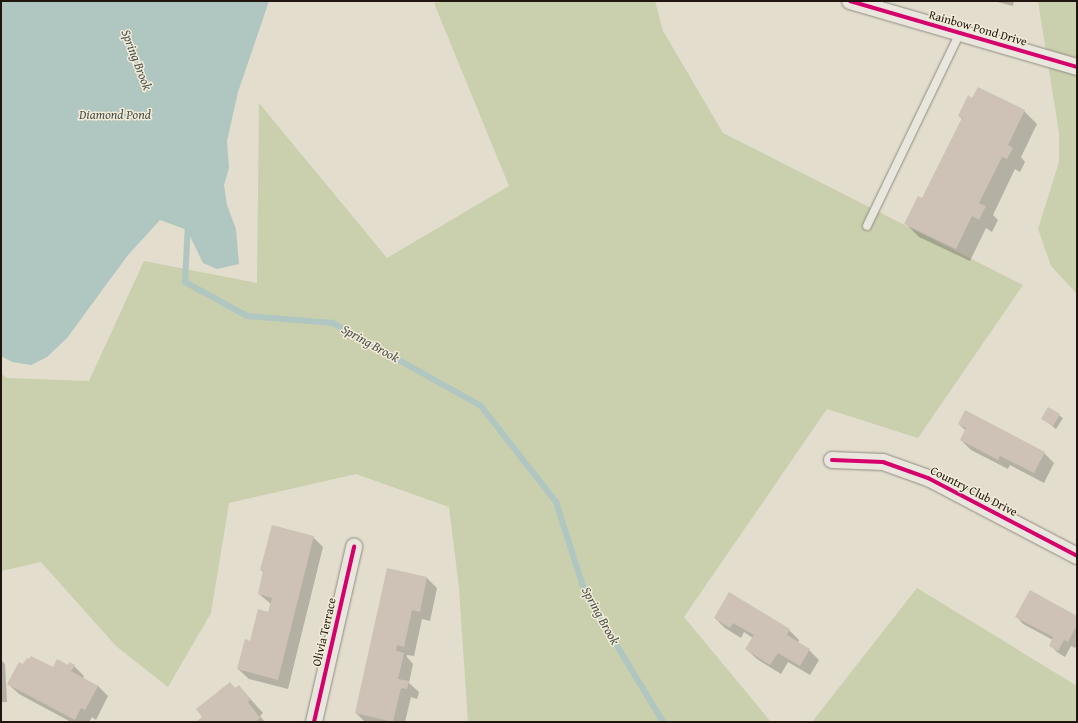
<!DOCTYPE html>
<html>
<head>
<meta charset="utf-8">
<style>
	body { margin:0 }
	#map { position:relative; width:1078px; height:723px; overflow:hidden; background:#e2ddcc; font-family:"Gentium Book Plus",serif }
	div>[style] { position:absolute }
	[style*='--x'] { left:calc(var(--x)*1px); top:calc(var(--y)*1px); width:calc(var(--w)*1px); rotate:calc(var(--a)*1deg) }
	.green>* { inset:0; background:#cacfad }
	.water>* { inset:0; background:#b0c6c1 }
	.shadow>* { inset:0; background:#0003 }
	.stream>* { height:6px; margin:-3px; padding:0 3px; transform-origin:3px; border-radius:3px; background:#b0c6c1 }
	.building>* { inset:0; background:#cec2b7; transform-origin:0 0 }
	.roads { filter:drop-shadow(0 0 1px #908b81) drop-shadow(0 0 1px #908b81) }
	.service>* { height:8px; margin:-4px; padding:0 4px; transform-origin:4px; border-radius:4px; background:#e9e6dd }
	.minor>* { height:16px; margin:-8px; padding:0 8px; transform-origin:8px; border-radius:8px; background:#e9e6dd }
	.cycleway>* { height:4px; margin:-2px; padding:0 2px; transform-origin:2px; border-radius:2px; background:#d6006c }
	span { translate:-50% -50%; white-space:nowrap; text-align:center; line-height:1.15; -webkit-text-stroke:3px #f2ecd8; paint-order:stroke }
	.street-label { font-size:12px; color:#20160f }
	.water-label { font-size:13px; color:#4b504c; font-style:italic }
	.frame { position:absolute; inset:0; border:2px solid #20160f; pointer-events:none }
</style>
</head>
<body>
<div id="map">
	<div class="green">
		<i style="clip-path:polygon(448px 1px,655px 1px,663px 31px,723px 133px,1023px 285px,918px 438px,827px 409px,684px 617px,771px 722px,468px 722px,459px 588px,449px 507px,356px 474px,229px 503px,211px 613px,168px 687px,116px 646px,41px 562px,1px 571px,1px 374px,7px 378px,89px 381px,144px 261px,257px 283px,259px 103px,387px 258px,509px 186px,434px 3px)"></i>
		<i style="clip-path:polygon(1038px 1px,1077px 1px,1077px 294px,1051px 266px,1038px 229px,1059px 162px,1059px 133px)"></i>
		<i style="clip-path:polygon(917px 588px,1077px 686px,1077px 722px,812px 722px)"></i>
	</div>
	<div class="water">
		<i style="clip-path:polygon(1px 1px,269px 1px,238px 92px,227px 141px,229px 168px,224px 185px,227px 205px,236px 229px,239px 264px,217px 269px,203px 263px,187px 230px,160px 220px,128px 255px,67px 338px,47px 357px,31px 365px,12px 362px,1px 356px)"></i>
	</div>
	<div class="shadow">
		<i style="clip-path:polygon(993px 1px,1014px 1px,1013px 6px)"></i>
		<i style="clip-path:polygon(973px 99px,1024px 111px,1037px 124px,1021px 157px,1025px 162px,1020px 172px,1015px 169px,993px 215px,998px 220px,992px 232px,986px 228px,970px 261px,919px 237px,906px 224px,923px 199px,962px 119px,959px 116px)"></i>
		<i style="clip-path:polygon(1048px 408px,1063px 418px,1056px 429px,1042px 418px)"></i>
		<i style="clip-path:polygon(959px 424px,1044px 453px,1054px 463px,1044px 483px,1010px 465px,1008px 469px,971px 450px,961px 440px,966px 431px)"></i>
		<i style="clip-path:polygon(313px 537px,323px 547px,288px 689px,249px 679px,238px 669px,250px 642px,269px 613px,271px 604px,259px 594px,264px 573px,261px 570px)"></i>
		<i style="clip-path:polygon(388px 569px,427px 578px,437px 588px,430px 621px,422px 619px,414px 656px,407px 655px,407px 657px,413px 664px,409px 683px,419px 692px,417px 699px,411px 697px,405px 722px,365px 722px,356px 713px)"></i>
		<i style="clip-path:polygon(1017px 617px,1077px 617px,1077px 644px,1075px 648px,1071px 646px,1065px 657px,1057px 652px,1050px 645px,1053px 640px,1023px 624px)"></i>
		<i style="clip-path:polygon(715px 618px,789px 630px,799px 640px,798px 643px,809px 650px,819px 660px,810px 675px,788px 662px,781px 674px,757px 659px,746px 649px,753px 638px,744px 632px,741px 638px,725px 628px)"></i>
		<i style="clip-path:polygon(1px 660px,5px 664px,7px 702px,1px 702px)"></i>
		<i style="clip-path:polygon(24px 665px,53px 669px,74px 666px,84px 676px,83px 678px,98px 686px,108px 696px,96px 720px,92px 717px,89px 722px,71px 722px,19px 694px,8px 684px)"></i>
		<i style="clip-path:polygon(239px 686px,263px 713px,260px 716px,265px 722px,198px 722px)"></i>
	</div>
	<div class="stream">
		<i style="--x:188;--y:223;--w:59;--a:92.9"></i>
		<i style="--x:185;--y:282;--w:71;--a:28.7"></i>
		<i style="--x:247;--y:316;--w:86;--a:4.7"></i>
		<i style="--x:333;--y:323;--w:170;--a:29.3"></i>
		<i style="--x:481;--y:406;--w:122;--a:52"></i>
		<i style="--x:556;--y:502;--w:96;--a:72.3"></i>
		<i style="--x:585;--y:593;--w:151;--a:58.8"></i>
	</div>
	<div class="building">
		<i style="clip-path:polygon(978px 87px,1025px 110px,1008px 145px,1013px 148px,1007px 159px,1002px 157px,979px 203px,986px 206px,979px 220px,972px 216px,956px 249px,904px 224px,918px 196px,922px 198px,962px 118px,958px 116px,968px 95px,972px 98px)"></i>
		<i style="left:1048px;top:407px;width:14px;height:14px;rotate:30deg"></i>
		<i style="clip-path:polygon(965px 410px,1045px 452px,1034px 473px,1000px 456px,998px 460px,960px 440px,966px 428px,958px 424px)"></i>
		<i style="clip-path:polygon(272px 525px,314px 536px,278px 680px,237px 669px,245px 639px,250px 641px,258px 609px,268px 612px,272px 598px,258px 594px,263px 571px,260px 570px)"></i>
		<i style="clip-path:polygon(387px 568px,427px 577px,420px 612px,412px 610px,404px 647px,397px 645px,396px 651px,404px 653px,398px 679px,409px 681px,407px 689px,401px 688px,393px 722px,355px 713px)"></i>
		<i style="clip-path:polygon(1030px 590px,1077px 616px,1077px 625px,1068px 642px,1064px 640px,1058px 651px,1049px 646px,1053px 637px,1015px 617px)"></i>
		<i style="clip-path:polygon(729px 592px,790px 629px,787px 635px,810px 649px,800px 666px,778px 653px,770px 665px,745px 649px,754px 635px,733px 623px,730px 628px,714px 618px)"></i>
		<i style="clip-path:polygon(31px 656px,53px 667px,57px 659px,68px 665px,69px 662px,75px 665px,71px 671px,98px 686px,85px 710px,81px 708px,75px 720px,7px 684px,19px 662px,23px 664px,27px 658px,29px 659px)"></i>
		<i style="clip-path:polygon(230px 682px,235px 688px,239px 685px,250px 700px,248px 702px,260px 718px,255px 722px,196px 722px,202px 717px,196px 709px)"></i>
	</div>
	<div class="roads">
		<div class="service">
			<i style="--x:867;--y:226;--w:214;--a:-64.3"></i>
		</div>
		<div class="minor">
			<i style="--x:850;--y:1;--w:236;--a:16.2"></i>
			<i style="--x:832;--y:460;--w:51;--a:2.2"></i>
			<i style="--x:883;--y:462;--w:48;--a:19.6"></i>
			<i style="--x:928;--y:478;--w:168;--a:27.6"></i>
			<i style="--x:314;--y:722;--w:180;--a:-77.1"></i>
		</div>
	</div>
	<div class="cycleway">
		<i style="--x:850;--y:1;--w:236;--a:16.2"></i>
		<i style="--x:832;--y:460;--w:51;--a:2.2"></i>
		<i style="--x:883;--y:462;--w:48;--a:19.6"></i>
		<i style="--x:928;--y:478;--w:168;--a:27.6"></i>
		<i style="--x:314;--y:722;--w:180;--a:-77.1"></i>
	</div>
	<div class="street-label">
		<span style="left:978px;top:28px;rotate:16deg">Rainbow Pond Drive</span>
		<span style="left:974px;top:491px;rotate:27deg">Country Club Drive</span>
		<span style="left:324px;top:632px;rotate:-77deg">Olivia Terrace</span>
	</div>
	<div class="water-label">
		<span style="left:136px;top:60px;rotate:69deg">Spring Brook</span>
		<span style="left:115px;top:115px">Diamond Pond</span>
		<span style="left:370px;top:344px;rotate:29deg">Spring Brook</span>
		<span style="left:600px;top:616px;rotate:61deg">Spring Brook</span>
	</div>
	<div class="frame"></div>
</div>
</body>
</html>
